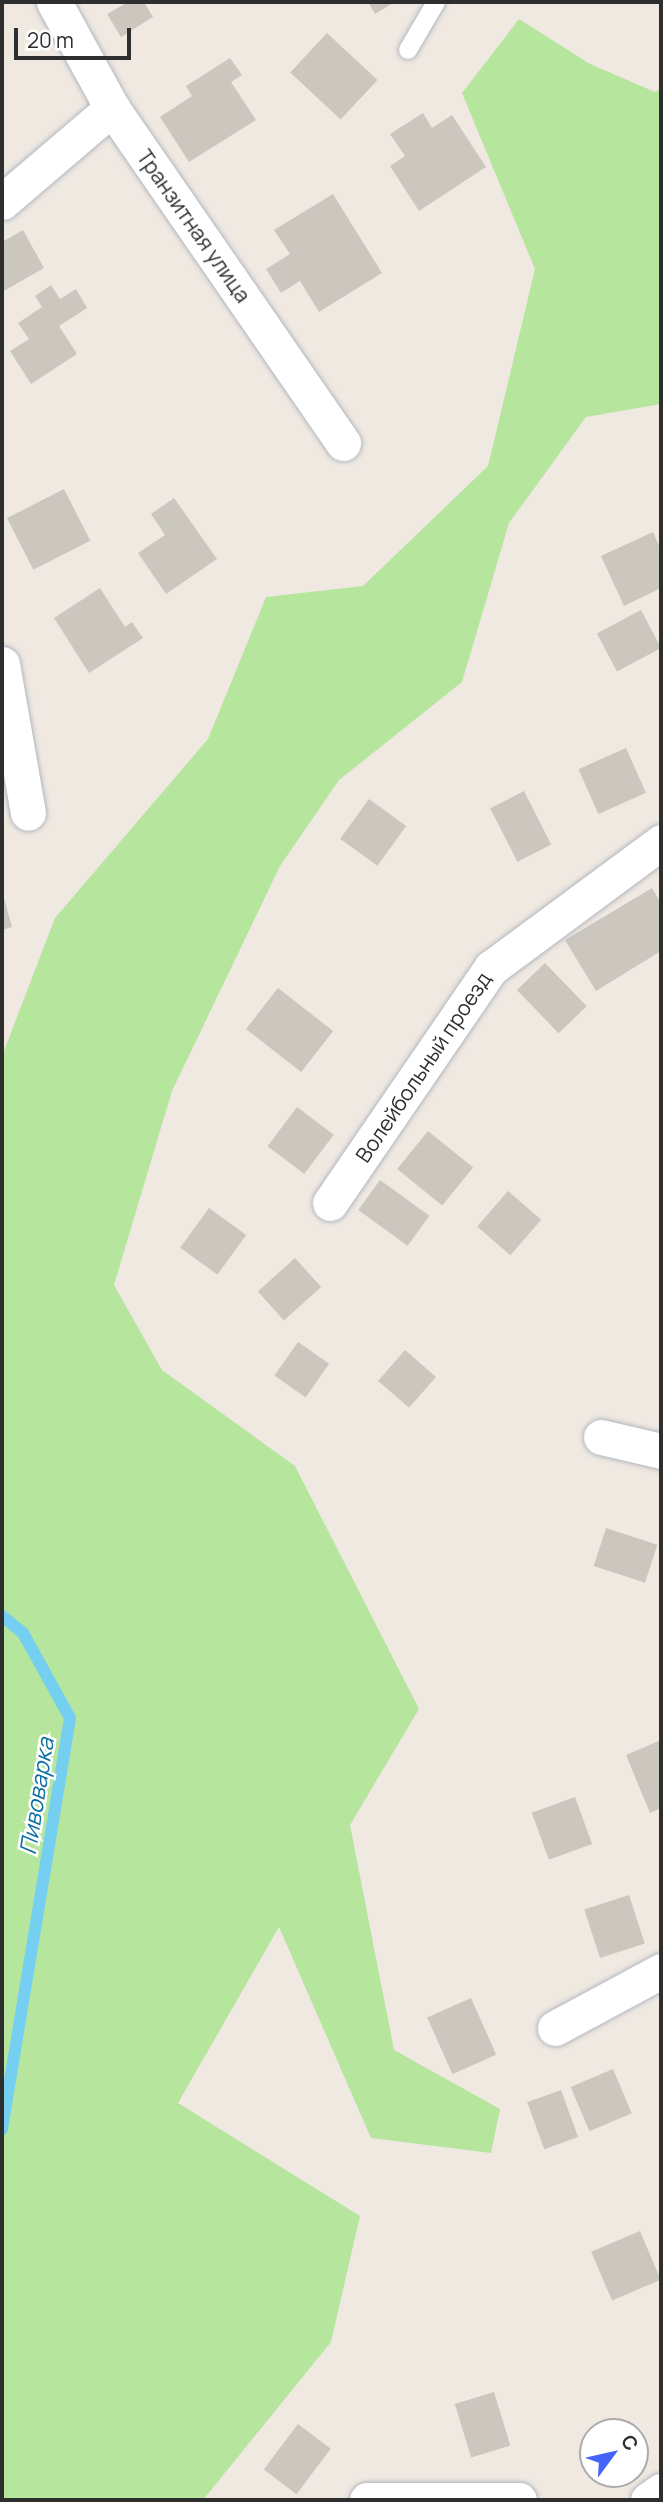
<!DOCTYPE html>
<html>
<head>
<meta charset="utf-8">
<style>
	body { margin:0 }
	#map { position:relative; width:663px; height:2502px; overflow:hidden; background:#efe9e1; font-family:Manrope,sans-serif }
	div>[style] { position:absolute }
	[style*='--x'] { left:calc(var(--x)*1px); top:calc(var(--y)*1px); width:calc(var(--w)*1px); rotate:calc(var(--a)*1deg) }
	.green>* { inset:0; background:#b6e59e }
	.stream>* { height:12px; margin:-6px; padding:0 6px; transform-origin:6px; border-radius:6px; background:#75cff0 }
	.building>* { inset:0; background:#cbc7bf; transform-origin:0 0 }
	.roads { filter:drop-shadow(0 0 2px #b4b7c1) drop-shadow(0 0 2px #b4b7c1) }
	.service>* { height:18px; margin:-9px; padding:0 9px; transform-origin:9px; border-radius:9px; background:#fff }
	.minor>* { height:35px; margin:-17.5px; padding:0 17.5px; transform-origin:17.5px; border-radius:17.5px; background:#fff }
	span { translate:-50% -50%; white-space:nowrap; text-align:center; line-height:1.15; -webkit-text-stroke:5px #fff; paint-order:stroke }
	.street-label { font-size:21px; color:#2e2e2e }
	.water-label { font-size:23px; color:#0d6fa3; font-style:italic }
	.frame { position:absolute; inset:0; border:4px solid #2e2e2e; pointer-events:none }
	.north { position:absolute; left:579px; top:2418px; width:70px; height:70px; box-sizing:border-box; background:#fff; border:2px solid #ababab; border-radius:50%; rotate:57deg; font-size:19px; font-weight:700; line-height:28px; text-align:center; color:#2e2e2e }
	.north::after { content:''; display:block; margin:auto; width:24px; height:32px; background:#4264fb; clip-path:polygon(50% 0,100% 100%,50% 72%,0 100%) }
	.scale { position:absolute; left:14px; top:28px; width:117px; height:32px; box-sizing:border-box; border:4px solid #2e2e2e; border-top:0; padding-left:9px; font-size:21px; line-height:24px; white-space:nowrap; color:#2e2e2e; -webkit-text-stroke:5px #fff; paint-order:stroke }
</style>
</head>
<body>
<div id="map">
	<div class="green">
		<i style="clip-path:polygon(519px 19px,590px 64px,655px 92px,661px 88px,661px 404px,586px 417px,509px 523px,462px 682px,339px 780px,280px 866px,172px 1091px,114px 1285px,162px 1370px,295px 1466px,419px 1709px,350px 1825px,394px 2050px,500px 2109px,491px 2153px,371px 2138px,279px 1927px,178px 2103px,360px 2216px,331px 2342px,203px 2500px,2px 2500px,2px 1056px,55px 918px,208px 739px,266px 597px,363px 586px,488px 466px,535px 269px,462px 93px)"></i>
	</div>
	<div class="stream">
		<i style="--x:2;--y:1616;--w:27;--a:39"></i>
		<i style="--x:23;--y:1633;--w:97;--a:61.1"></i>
		<i style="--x:70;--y:1718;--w:417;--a:99.4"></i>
	</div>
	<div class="building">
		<i style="clip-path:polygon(128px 2px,144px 2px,153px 17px,121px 37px,107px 14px)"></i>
		<i style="clip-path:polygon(368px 2px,395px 2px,375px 14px)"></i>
		<i style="left:327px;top:33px;width:69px;height:54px;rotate:43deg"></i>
		<i style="clip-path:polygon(230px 58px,242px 75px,231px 82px,256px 120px,189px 162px,160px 117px,192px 96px,186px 86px)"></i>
		<i style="clip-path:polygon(423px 113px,432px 128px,452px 115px,486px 167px,419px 211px,390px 166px,405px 156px,390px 134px)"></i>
		<i style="clip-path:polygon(333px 194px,382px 273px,319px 312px,300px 281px,281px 293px,266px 269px,290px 254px,274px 230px)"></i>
		<i style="clip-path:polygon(23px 230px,44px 268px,2px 292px,2px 242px)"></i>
		<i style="clip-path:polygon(51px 285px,60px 299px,76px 289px,87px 308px,59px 326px,77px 354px,31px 384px,10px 351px,29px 339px,18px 323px,42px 307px,35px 296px)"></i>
		<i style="left:64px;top:489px;width:58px;height:64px;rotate:63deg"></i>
		<i style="clip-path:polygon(174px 498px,217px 559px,166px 594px,138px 553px,165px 535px,151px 514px)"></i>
		<i style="clip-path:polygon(653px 532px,661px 550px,661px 588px,624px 606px,601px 556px)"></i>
		<i style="clip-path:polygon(100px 588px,125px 627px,132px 622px,143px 638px,89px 673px,54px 618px)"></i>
		<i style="left:641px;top:610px;width:43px;height:50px;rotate:62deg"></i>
		<i style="left:626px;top:748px;width:49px;height:52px;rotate:66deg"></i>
		<i style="left:524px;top:791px;width:60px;height:38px;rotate:63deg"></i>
		<i style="left:369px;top:799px;width:46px;height:49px;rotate:36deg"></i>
		<i style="clip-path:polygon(652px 888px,661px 903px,661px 951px,596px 991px,565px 940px)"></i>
		<i style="clip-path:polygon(2px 891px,12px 927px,2px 930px)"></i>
		<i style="left:545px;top:963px;width:60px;height:39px;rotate:46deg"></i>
		<i style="left:278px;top:988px;width:70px;height:52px;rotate:38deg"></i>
		<i style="left:297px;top:1107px;width:46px;height:49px;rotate:37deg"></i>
		<i style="left:428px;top:1131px;width:58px;height:49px;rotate:39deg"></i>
		<i style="left:380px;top:1180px;width:61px;height:37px;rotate:36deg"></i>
		<i style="left:508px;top:1191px;width:44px;height:47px;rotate:41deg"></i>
		<i style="left:209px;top:1208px;width:46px;height:49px;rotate:36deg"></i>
		<i style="left:295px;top:1258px;width:39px;height:50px;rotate:48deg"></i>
		<i style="left:298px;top:1342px;width:38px;height:41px;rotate:35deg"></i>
		<i style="left:405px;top:1350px;width:41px;height:41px;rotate:41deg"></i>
		<i style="left:606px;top:1528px;width:54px;height:40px;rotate:18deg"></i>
		<i style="clip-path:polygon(661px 1740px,661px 1808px,650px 1813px,626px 1755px)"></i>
		<i style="left:575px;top:1797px;width:50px;height:46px;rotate:70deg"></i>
		<i style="left:629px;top:1895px;width:51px;height:47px;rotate:72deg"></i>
		<i style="left:471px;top:1998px;width:62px;height:48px;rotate:66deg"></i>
		<i style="left:613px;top:2069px;width:48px;height:46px;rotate:67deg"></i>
		<i style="left:561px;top:2090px;width:50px;height:36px;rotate:70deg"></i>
		<i style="left:640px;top:2231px;width:53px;height:53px;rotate:67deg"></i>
		<i style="left:494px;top:2392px;width:56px;height:41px;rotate:73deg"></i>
		<i style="left:298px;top:2424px;width:41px;height:57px;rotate:37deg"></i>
	</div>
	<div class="roads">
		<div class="service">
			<i style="--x:408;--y:50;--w:56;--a:-59.7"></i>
		</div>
		<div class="minor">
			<i style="--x:54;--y:2;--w:121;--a:61.3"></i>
			<i style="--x:112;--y:108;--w:407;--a:55.4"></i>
			<i style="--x:2;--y:202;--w:145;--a:-40.5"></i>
			<i style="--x:2;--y:664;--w:151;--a:80.1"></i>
			<i style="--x:330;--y:1203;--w:285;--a:-55.6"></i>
			<i style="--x:491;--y:968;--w:212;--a:-36.5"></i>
			<i style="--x:601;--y:1437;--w:62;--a:13.1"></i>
			<i style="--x:555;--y:2028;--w:120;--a:-28.3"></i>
			<i style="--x:367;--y:2500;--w:152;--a:0"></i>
			<i style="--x:648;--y:2500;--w:16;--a:-35"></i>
		</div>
	</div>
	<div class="street-label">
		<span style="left:194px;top:226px;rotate:55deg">Транзитная улица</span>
		<span style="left:423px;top:1067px;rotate:-56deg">Волейбольный проезд</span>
	</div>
	<div class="water-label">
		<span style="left:36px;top:1796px;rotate:-81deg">Пивоварка</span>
	</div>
	<div class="frame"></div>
	<div class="north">С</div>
	<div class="scale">20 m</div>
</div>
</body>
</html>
